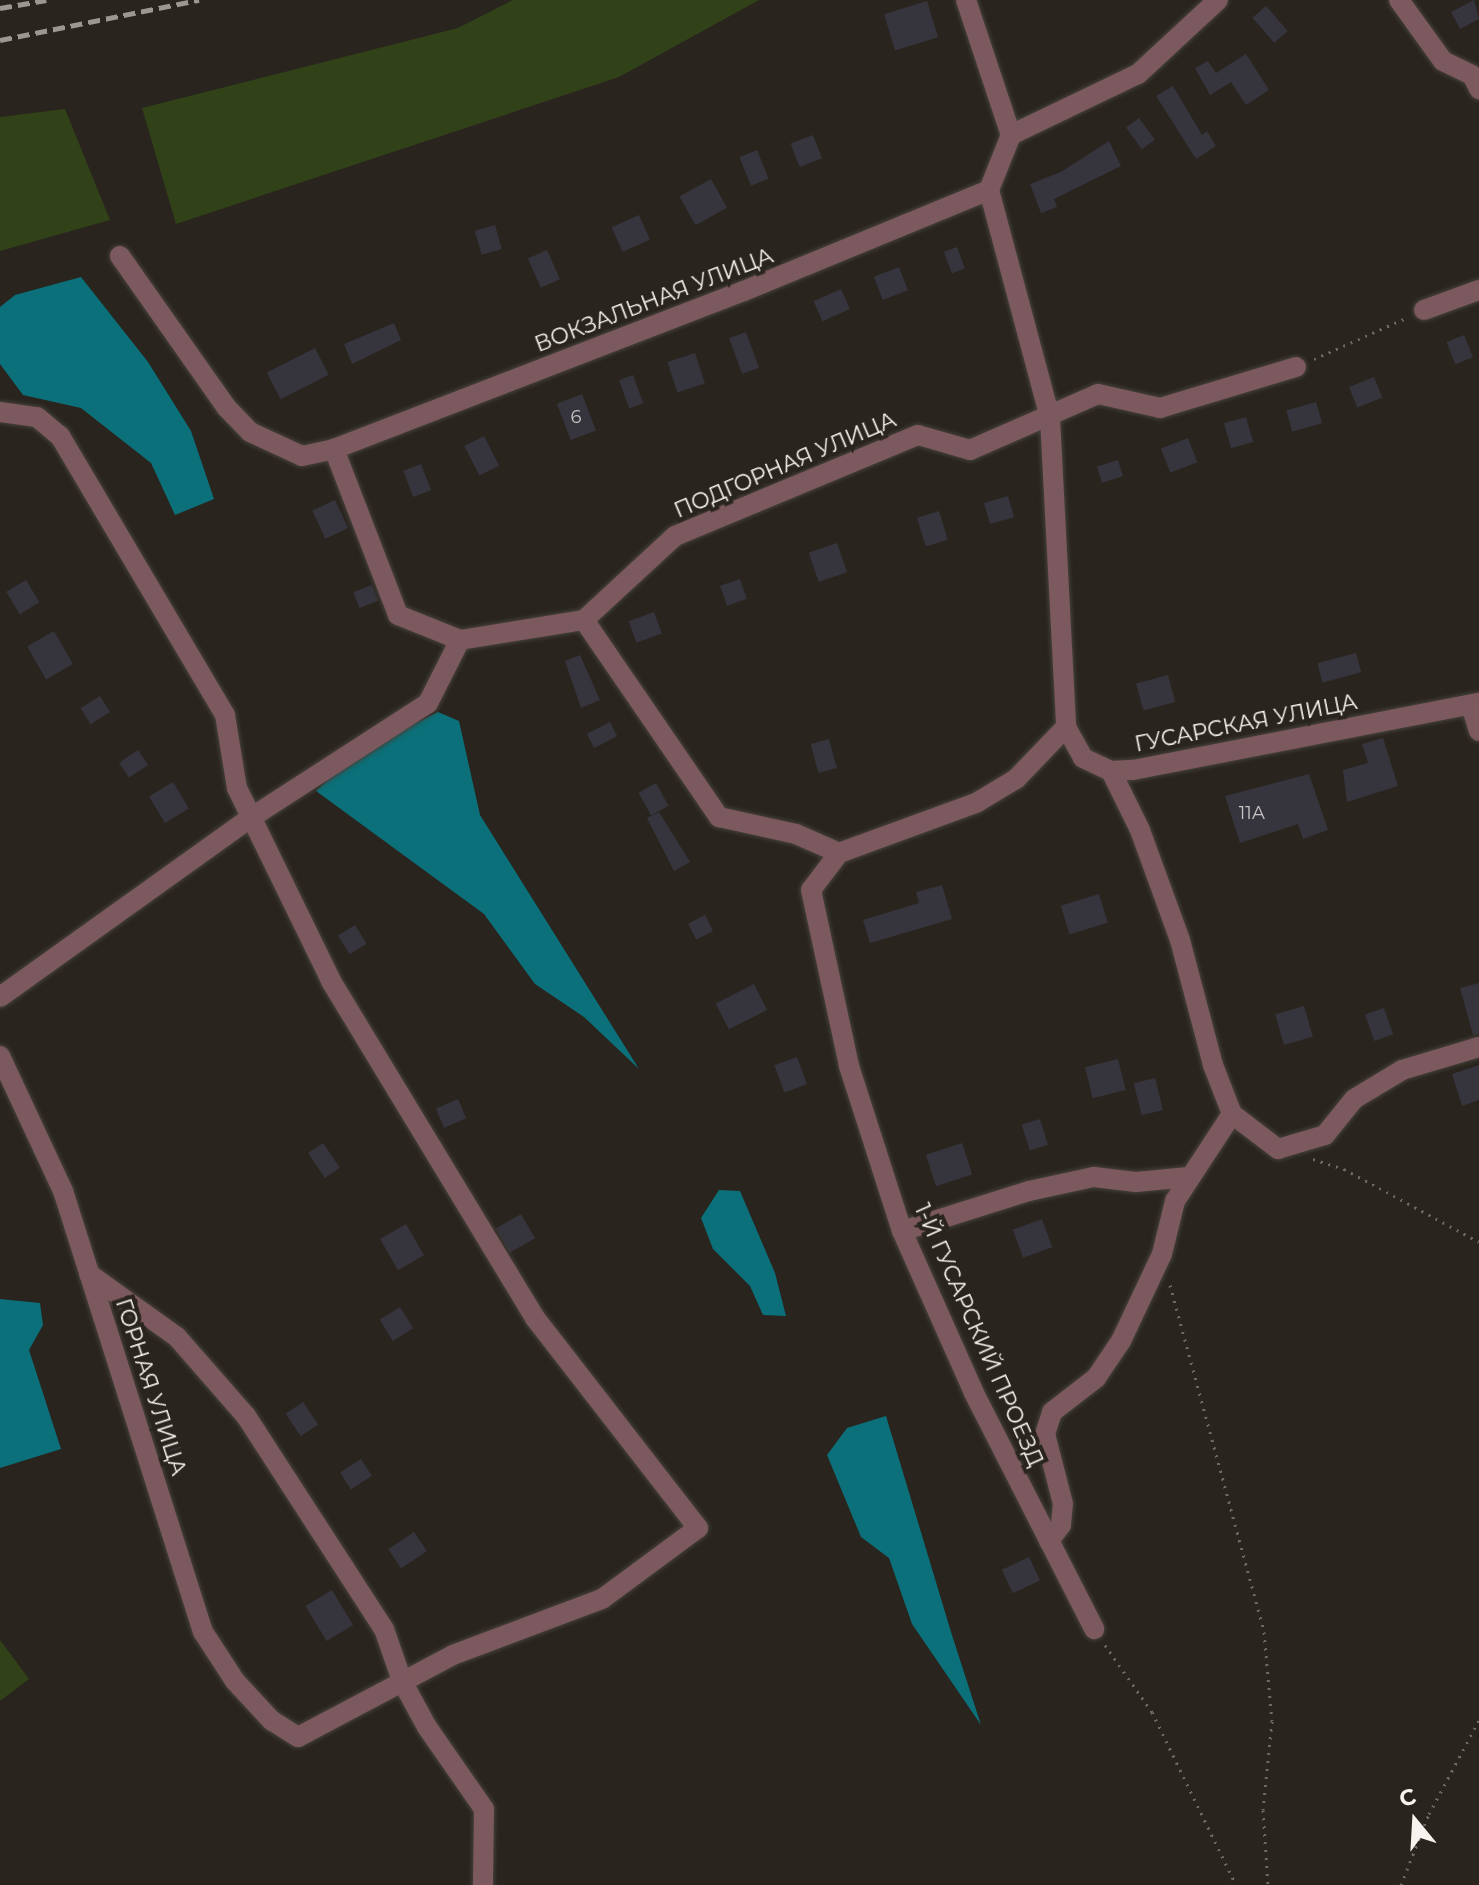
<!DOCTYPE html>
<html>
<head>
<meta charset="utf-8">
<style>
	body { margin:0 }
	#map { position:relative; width:1479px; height:1885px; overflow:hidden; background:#29241e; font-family:Montserrat,sans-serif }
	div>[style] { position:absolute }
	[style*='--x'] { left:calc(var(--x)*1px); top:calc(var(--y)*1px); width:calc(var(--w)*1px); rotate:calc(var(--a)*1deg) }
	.green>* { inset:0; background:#324218 }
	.water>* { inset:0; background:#0b7079 }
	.building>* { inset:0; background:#36353d; transform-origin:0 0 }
	.path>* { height:3px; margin-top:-1.5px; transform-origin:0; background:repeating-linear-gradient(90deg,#6d6963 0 2px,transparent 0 8px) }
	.roads { filter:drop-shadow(0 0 2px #46413b) drop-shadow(0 0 2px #46413b) }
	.minor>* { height:20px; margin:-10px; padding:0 10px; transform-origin:10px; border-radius:10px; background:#7c595e }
	.rail>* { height:5px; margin-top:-2.5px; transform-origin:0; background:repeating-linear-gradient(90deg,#9b9792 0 12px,transparent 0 18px) }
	span { translate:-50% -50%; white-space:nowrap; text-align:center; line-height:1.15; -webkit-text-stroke:8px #29241e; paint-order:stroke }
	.number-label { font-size:18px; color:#c7c4c3 }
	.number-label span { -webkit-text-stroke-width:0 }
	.street-label { font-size:22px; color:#f7f4f0 }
	.north { position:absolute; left:1375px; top:1781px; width:80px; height:80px; -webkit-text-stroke:6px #29241e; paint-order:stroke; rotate:342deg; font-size:22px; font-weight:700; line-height:32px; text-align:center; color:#f7f4f0 }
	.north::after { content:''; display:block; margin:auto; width:28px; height:36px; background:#f7f4f0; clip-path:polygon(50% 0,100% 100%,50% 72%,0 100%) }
</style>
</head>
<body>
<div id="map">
	<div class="green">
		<i style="clip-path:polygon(513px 0,759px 0,619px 77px,176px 224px,142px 108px,458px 28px)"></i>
		<i style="clip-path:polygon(65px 109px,110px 220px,0 251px,0 117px)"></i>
		<i style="clip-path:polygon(0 1640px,29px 1679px,0 1701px)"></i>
	</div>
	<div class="water">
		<i style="clip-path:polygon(81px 277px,148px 362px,191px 431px,214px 499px,175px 515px,151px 463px,81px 408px,23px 395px,0 364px,0 307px,15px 295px)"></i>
		<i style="clip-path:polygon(438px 712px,459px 721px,480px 815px,639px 1069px,584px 1017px,535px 984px,484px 914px,316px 791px,355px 754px)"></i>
		<i style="clip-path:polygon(719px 1190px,740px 1191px,775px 1273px,786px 1316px,763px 1315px,750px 1286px,713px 1249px,701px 1218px)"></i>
		<i style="clip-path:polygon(0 1299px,40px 1303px,43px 1325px,29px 1350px,61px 1449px,0 1468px)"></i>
		<i style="clip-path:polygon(886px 1416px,951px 1632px,981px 1725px,912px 1624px,889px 1558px,861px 1537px,827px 1455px,847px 1428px)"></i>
	</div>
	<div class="building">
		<i style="clip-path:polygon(1474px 0,1479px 19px,1460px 29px,1451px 12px)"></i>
		<i style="left:927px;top:1px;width:38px;height:45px;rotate:73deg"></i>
		<i style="left:1266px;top:6px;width:33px;height:18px;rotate:49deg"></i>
		<i style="clip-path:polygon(1246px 54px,1269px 90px,1246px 105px,1231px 82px,1210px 95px,1195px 68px,1208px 61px,1216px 73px)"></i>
		<i style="clip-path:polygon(1173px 86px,1202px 135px,1207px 131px,1216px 146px,1196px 159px,1156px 96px)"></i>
		<i style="left:1139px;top:118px;width:27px;height:16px;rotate:54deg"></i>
		<i style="left:813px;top:135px;width:25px;height:24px;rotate:69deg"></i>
		<i style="clip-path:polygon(1109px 141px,1121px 166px,1054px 199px,1057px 207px,1041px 213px,1030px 184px,1061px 172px)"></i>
		<i style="left:757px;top:150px;width:31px;height:19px;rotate:68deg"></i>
		<i style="left:711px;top:179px;width:33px;height:36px;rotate:61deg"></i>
		<i style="left:639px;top:215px;width:27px;height:30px;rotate:66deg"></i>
		<i style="left:495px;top:225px;width:25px;height:21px;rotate:74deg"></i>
		<i style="left:957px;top:247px;width:23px;height:14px;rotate:70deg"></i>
		<i style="left:547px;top:250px;width:32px;height:21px;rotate:66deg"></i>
		<i style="left:899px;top:267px;width:25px;height:27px;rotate:69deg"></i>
		<i style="left:841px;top:289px;width:22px;height:30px;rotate:66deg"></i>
		<i style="clip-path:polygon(394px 323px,401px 340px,352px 364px,344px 344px)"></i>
		<i style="left:746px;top:332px;width:38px;height:18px;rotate:70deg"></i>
		<i style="left:1464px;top:335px;width:24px;height:19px;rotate:68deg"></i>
		<i style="left:315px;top:348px;width:30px;height:54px;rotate:63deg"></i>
		<i style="left:695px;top:353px;width:32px;height:29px;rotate:72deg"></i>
		<i style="left:633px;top:375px;width:30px;height:15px;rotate:70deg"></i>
		<i style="left:1374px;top:377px;width:22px;height:27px;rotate:68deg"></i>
		<i style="left:582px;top:394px;width:39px;height:27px;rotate:69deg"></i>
		<i style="left:1316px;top:402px;width:22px;height:31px;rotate:74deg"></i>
		<i style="left:1246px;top:417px;width:26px;height:23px;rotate:74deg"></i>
		<i style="left:484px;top:436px;width:33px;height:22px;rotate:63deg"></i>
		<i style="left:1188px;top:438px;width:26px;height:29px;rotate:69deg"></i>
		<i style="left:1118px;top:460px;width:17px;height:22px;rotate:73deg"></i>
		<i style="left:421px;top:464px;width:28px;height:19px;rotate:69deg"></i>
		<i style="left:1008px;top:496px;width:22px;height:25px;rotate:74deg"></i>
		<i style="left:335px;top:500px;width:31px;height:25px;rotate:65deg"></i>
		<i style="left:939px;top:511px;width:30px;height:23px;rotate:73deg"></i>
		<i style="left:837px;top:543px;width:31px;height:30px;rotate:71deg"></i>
		<i style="left:740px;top:579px;width:21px;height:21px;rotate:71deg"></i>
		<i style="left:26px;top:580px;width:26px;height:23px;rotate:59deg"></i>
		<i style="left:372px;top:585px;width:17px;height:20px;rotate:69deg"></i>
		<i style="left:654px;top:612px;width:23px;height:27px;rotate:70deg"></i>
		<i style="left:54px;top:631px;width:38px;height:31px;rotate:60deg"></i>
		<i style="left:1356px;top:653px;width:20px;height:40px;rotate:75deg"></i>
		<i style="clip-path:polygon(580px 655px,600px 700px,581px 708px,565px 661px)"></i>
		<i style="left:1168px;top:675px;width:28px;height:33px;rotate:75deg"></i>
		<i style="left:100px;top:696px;width:19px;height:23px;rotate:58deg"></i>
		<i style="left:610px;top:722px;width:16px;height:26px;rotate:63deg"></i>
		<i style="clip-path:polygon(1383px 738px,1398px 786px,1347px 802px,1343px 770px,1368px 763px,1362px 744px)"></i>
		<i style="left:829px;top:739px;width:30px;height:19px;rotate:75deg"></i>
		<i style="left:138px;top:750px;width:18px;height:23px;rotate:56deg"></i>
		<i style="clip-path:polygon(1309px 774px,1328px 830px,1303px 839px,1298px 824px,1240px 843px,1225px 796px)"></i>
		<i style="left:173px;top:782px;width:31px;height:28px;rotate:59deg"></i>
		<i style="left:656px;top:783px;width:26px;height:20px;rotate:61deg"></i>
		<i style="clip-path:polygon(659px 812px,690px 862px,674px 871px,647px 818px)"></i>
		<i style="clip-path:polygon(942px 885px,952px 919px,870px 943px,863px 920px,919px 903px,916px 892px)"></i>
		<i style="left:1099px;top:894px;width:30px;height:40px;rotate:73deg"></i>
		<i style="left:705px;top:915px;width:18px;height:19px;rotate:63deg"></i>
		<i style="left:355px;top:925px;width:22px;height:20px;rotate:58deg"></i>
		<i style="clip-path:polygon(1479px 983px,1479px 1034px,1473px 1035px,1460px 988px)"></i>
		<i style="left:754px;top:984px;width:29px;height:43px;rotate:63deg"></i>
		<i style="left:1304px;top:1006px;width:32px;height:30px;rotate:74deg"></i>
		<i style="left:1384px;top:1008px;width:28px;height:20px;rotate:71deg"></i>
		<i style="left:797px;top:1057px;width:29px;height:24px;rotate:70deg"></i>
		<i style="left:1118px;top:1059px;width:32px;height:34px;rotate:76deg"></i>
		<i style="clip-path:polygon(1479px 1065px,1479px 1100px,1462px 1106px,1452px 1074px)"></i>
		<i style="left:1155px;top:1078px;width:33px;height:22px;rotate:76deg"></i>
		<i style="left:458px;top:1099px;width:21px;height:24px;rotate:67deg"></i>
		<i style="left:1040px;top:1119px;width:27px;height:19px;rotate:73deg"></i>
		<i style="left:323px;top:1143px;width:30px;height:18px;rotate:56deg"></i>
		<i style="left:962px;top:1143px;width:33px;height:38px;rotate:72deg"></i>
		<i style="left:521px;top:1214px;width:28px;height:29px;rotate:60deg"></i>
		<i style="left:1042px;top:1219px;width:30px;height:31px;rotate:70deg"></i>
		<i style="left:406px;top:1224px;width:36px;height:30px;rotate:60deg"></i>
		<i style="left:400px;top:1307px;width:25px;height:24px;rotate:58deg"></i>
		<i style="left:303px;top:1402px;width:27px;height:21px;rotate:56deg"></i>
		<i style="left:171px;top:1432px;width:21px;height:14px;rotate:55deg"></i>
		<i style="left:361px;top:1459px;width:20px;height:25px;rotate:57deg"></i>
		<i style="left:414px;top:1532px;width:23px;height:31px;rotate:56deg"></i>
		<i style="left:1029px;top:1557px;width:26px;height:30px;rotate:65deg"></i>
		<i style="left:332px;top:1590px;width:41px;height:31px;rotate:59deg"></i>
	</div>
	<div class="path">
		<i style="--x:1314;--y:359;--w:101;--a:-24"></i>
		<i style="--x:1313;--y:1159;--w:33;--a:18"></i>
		<i style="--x:1344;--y:1169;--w:153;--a:28.4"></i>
		<i style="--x:1170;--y:1285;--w:360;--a:74.8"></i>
		<i style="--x:1264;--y:1632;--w:89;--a:84.9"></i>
		<i style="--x:1272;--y:1721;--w:89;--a:95.8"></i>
		<i style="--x:1263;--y:1810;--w:75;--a:86.2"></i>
		<i style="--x:1105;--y:1645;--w:82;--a:55"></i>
		<i style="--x:1152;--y:1712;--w:192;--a:64.1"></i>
		<i style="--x:1401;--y:1885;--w:76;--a:-68.5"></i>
		<i style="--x:1429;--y:1814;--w:106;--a:-62"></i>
	</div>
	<div class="roads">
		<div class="minor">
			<i style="--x:966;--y:0;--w:142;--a:71.6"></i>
			<i style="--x:1011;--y:135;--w:59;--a:111.8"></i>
			<i style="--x:989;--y:190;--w:236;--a:75"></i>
			<i style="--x:1050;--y:418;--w:309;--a:87"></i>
			<i style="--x:1066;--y:727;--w:35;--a:61"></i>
			<i style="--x:1083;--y:758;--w:31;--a:25"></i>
			<i style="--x:1111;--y:771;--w:22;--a:-3"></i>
			<i style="--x:1133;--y:770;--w:352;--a:-11"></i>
			<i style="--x:1399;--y:0;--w:75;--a:54.2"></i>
			<i style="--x:1443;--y:61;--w:32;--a:26"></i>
			<i style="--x:1472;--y:75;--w:16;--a:63"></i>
			<i style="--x:1011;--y:135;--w:141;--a:-25.7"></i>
			<i style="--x:1138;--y:74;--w:109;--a:-42.8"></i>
			<i style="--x:120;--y:256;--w:184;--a:54.9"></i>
			<i style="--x:226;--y:407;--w:35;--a:46"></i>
			<i style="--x:250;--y:432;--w:57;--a:24.8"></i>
			<i style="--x:302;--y:456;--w:33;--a:-12"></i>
			<i style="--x:334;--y:449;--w:439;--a:-21.1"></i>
			<i style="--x:744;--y:291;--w:265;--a:-22.4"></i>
			<i style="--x:1424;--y:310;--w:59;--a:-20"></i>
			<i style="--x:0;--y:412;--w:37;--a:8"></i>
			<i style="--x:37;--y:417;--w:30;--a:40"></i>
			<i style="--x:60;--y:436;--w:324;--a:59.4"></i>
			<i style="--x:225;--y:715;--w:74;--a:80.7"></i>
			<i style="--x:237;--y:788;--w:215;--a:64"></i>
			<i style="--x:331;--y:981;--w:394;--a:58.8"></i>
			<i style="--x:535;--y:1318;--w:266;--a:52.2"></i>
			<i style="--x:698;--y:1528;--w:119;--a:143.5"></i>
			<i style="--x:602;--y:1599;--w:159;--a:159.4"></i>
			<i style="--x:453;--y:1655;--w:175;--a:152.1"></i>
			<i style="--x:298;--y:1737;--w:31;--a:-148"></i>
			<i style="--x:272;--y:1721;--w:54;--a:-132.8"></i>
			<i style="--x:235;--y:1681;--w:59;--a:-123.1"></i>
			<i style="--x:203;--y:1632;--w:463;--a:-107.6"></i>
			<i style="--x:63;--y:1191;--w:149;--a:-115"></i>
			<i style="--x:334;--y:449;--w:178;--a:68.9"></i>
			<i style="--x:398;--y:615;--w:67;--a:22"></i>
			<i style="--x:460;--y:640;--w:126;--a:-9.2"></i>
			<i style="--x:584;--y:620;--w:239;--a:55.6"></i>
			<i style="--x:719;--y:817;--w:79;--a:12.4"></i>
			<i style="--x:796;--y:834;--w:47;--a:23.8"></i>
			<i style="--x:839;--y:853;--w:46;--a:127.1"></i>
			<i style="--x:811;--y:890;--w:180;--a:77.8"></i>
			<i style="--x:849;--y:1066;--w:173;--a:72.2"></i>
			<i style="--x:902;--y:1231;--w:177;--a:66"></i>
			<i style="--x:974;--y:1393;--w:265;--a:63"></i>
			<i style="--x:584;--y:620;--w:124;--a:-42.7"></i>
			<i style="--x:675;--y:536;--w:263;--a:-22.6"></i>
			<i style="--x:918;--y:435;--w:54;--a:16.1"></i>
			<i style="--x:970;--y:450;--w:140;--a:-23.6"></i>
			<i style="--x:1098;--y:394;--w:64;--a:12.7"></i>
			<i style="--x:1160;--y:408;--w:142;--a:-16.8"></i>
			<i style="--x:1471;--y:705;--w:27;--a:73"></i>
			<i style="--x:839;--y:853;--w:146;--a:-20.1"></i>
			<i style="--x:976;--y:803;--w:47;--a:-31"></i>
			<i style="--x:1016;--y:779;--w:72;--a:-46.1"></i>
			<i style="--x:0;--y:997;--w:306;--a:-35.6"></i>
			<i style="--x:249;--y:819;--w:213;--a:-32.9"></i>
			<i style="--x:428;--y:703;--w:71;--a:-63.1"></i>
			<i style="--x:1232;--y:1114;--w:58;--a:37.3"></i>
			<i style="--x:1278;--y:1149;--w:49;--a:-16.6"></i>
			<i style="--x:1325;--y:1135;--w:46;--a:-51.1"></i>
			<i style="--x:1354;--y:1099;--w:56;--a:-31.1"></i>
			<i style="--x:1402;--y:1070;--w:80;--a:-16.6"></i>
			<i style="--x:902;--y:1231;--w:133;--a:-17.5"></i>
			<i style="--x:1029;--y:1191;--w:66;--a:-12.2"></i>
			<i style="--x:1094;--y:1177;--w:42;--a:6.8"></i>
			<i style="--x:1136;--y:1182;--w:53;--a:-5.4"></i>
			<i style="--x:89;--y:1274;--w:108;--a:35.6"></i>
			<i style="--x:177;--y:1337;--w:105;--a:48.9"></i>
			<i style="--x:246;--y:1416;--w:254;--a:57.1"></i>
			<i style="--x:384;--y:1629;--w:55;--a:70.9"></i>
			<i style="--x:402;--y:1681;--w:52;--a:61.5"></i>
			<i style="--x:427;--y:1727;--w:100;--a:55.2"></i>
			<i style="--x:484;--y:1809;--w:76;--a:90.8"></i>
			<i style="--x:1049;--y:1541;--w:20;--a:-53"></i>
			<i style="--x:1061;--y:1525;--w:21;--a:-85"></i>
			<i style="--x:1063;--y:1504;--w:72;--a:-104.4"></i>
			<i style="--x:1045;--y:1434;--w:23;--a:-72"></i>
			<i style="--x:1052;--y:1412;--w:56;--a:-37.7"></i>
			<i style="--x:1096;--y:1378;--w:45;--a:-56"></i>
			<i style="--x:1121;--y:1341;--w:96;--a:-64.8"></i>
			<i style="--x:1162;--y:1254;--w:55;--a:-76.2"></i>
			<i style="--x:1175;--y:1201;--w:104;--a:-56.8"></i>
			<i style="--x:1232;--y:1114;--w:53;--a:-111.2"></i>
			<i style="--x:1213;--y:1065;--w:129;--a:-104.8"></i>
			<i style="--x:1180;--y:940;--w:117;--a:-110"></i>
			<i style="--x:1140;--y:830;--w:66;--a:-116.2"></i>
		</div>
	</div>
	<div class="rail">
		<i style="--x:0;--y:8;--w:47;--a:-9.9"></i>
		<i style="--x:0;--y:40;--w:203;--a:-11.4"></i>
	</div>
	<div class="number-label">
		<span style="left:576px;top:417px">6</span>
		<span style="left:1252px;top:813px">11А</span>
	</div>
	<div class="street-label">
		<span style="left:654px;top:300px;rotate:-21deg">ВОКЗАЛЬНАЯ УЛИЦА</span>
		<span style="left:785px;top:465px;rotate:-23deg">ПОДГОРНАЯ УЛИЦА</span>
		<span style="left:1246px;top:723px;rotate:-11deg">ГУСАРСКАЯ УЛИЦА</span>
		<span style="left:979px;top:1335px;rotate:66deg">1-Й ГУСАРСКИЙ ПРОЕЗД</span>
		<span style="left:151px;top:1387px;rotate:72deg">ГОРНАЯ УЛИЦА</span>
	</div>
	<div class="north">С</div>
</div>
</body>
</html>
